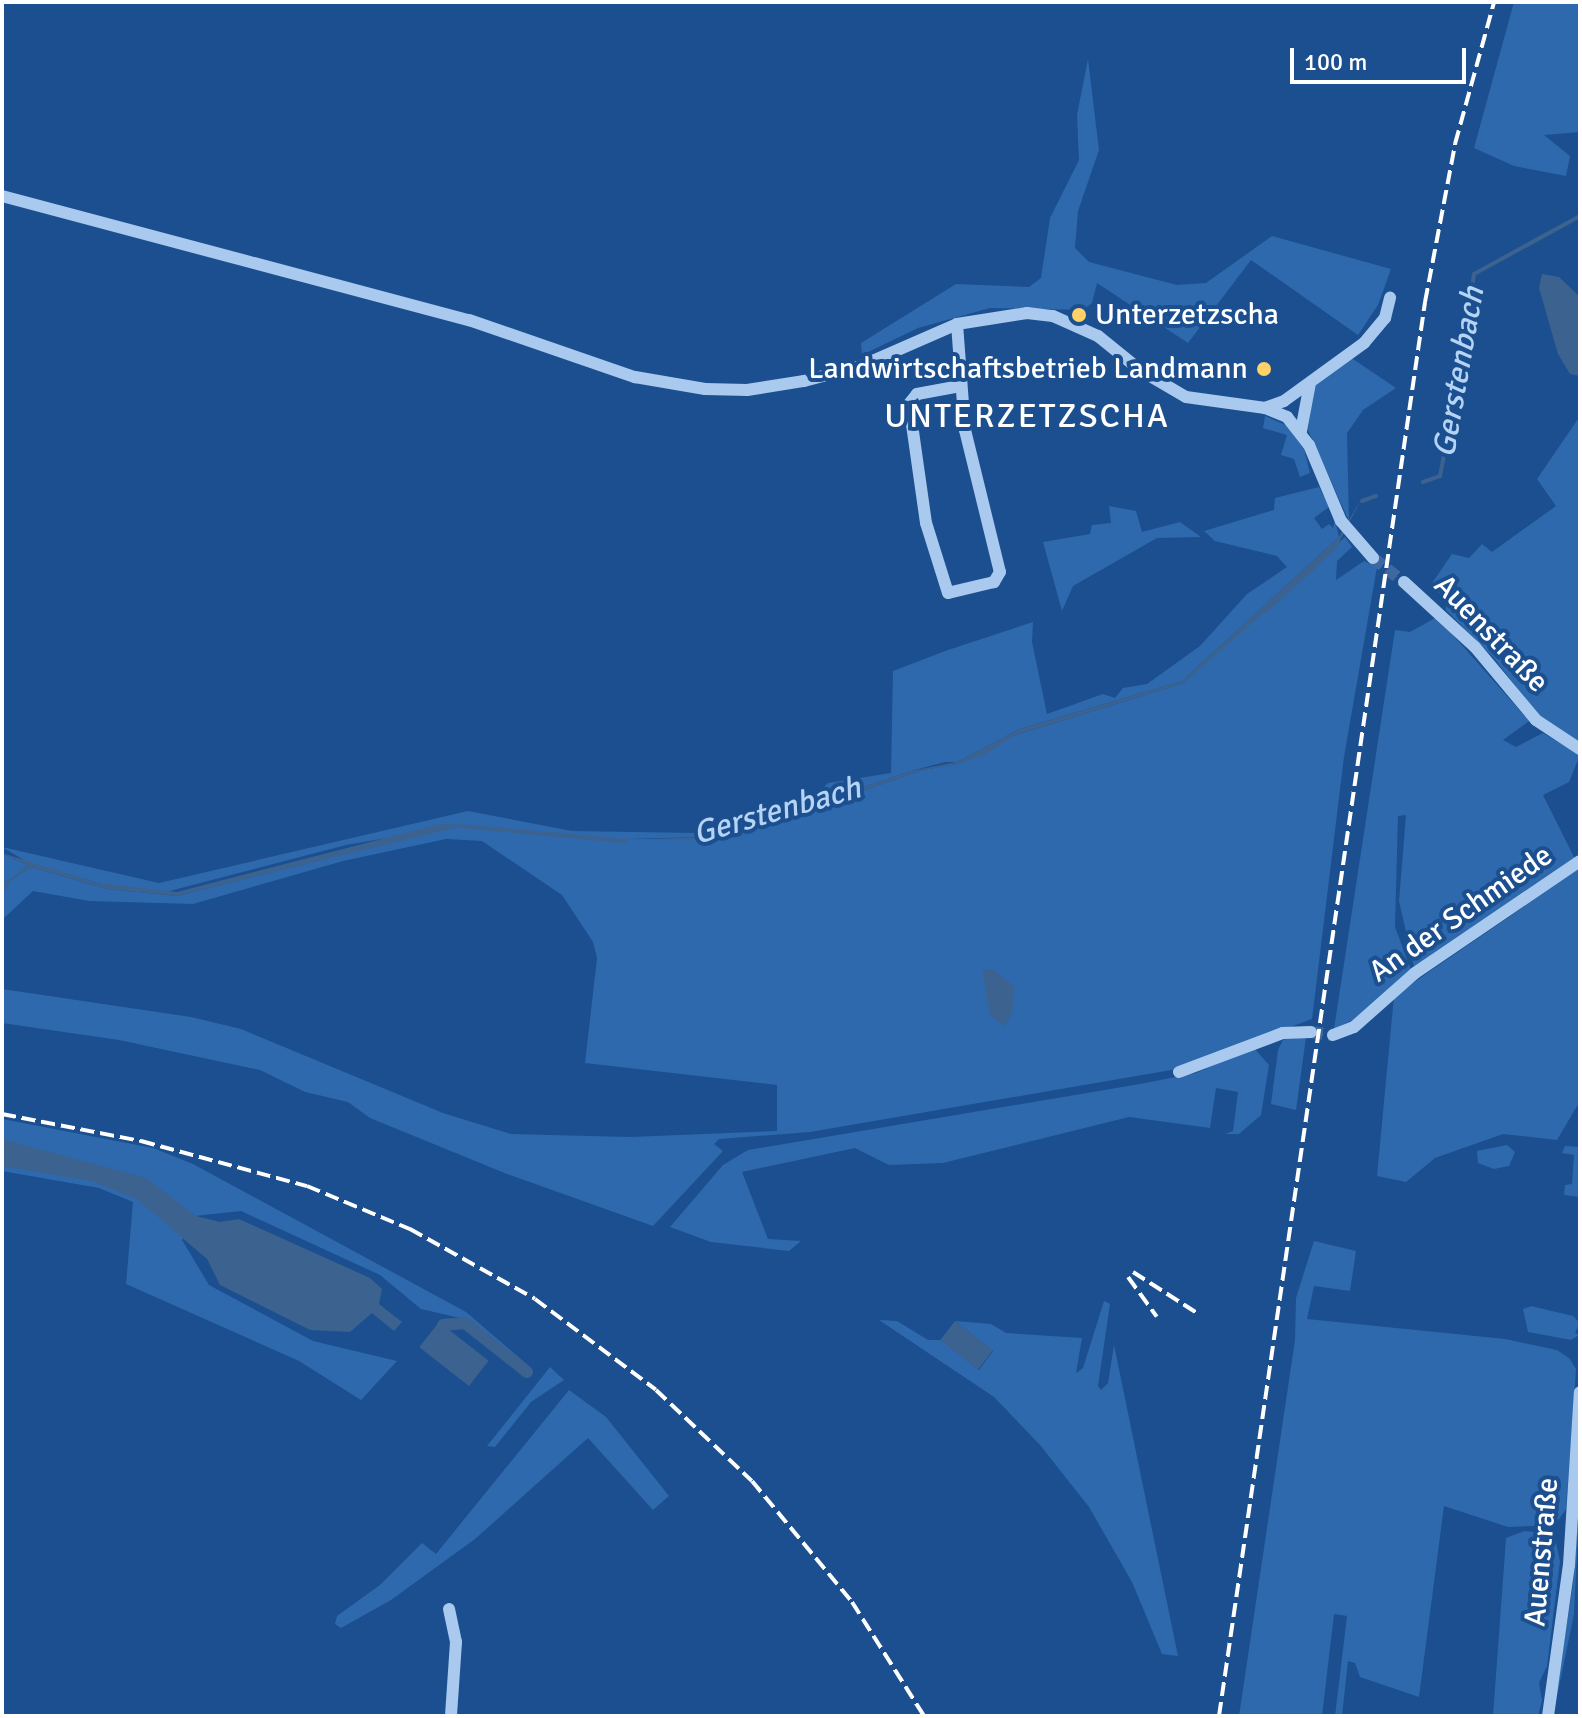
<!DOCTYPE html>
<html>
<head>
<meta charset="utf-8">
<style>
	body { margin:0 }
	#map { position:relative; width:1582px; height:1718px; overflow:hidden; background:#1b4f8f; font-family:Signika,sans-serif }
	div>[style] { position:absolute }
	[style*='--x'] { left:calc(var(--x)*1px); top:calc(var(--y)*1px); width:calc(var(--w)*1px); rotate:calc(var(--a)*1deg) }
	.green>* { inset:0; background:#2e69ad }
	.water>* { inset:0; background:#3c6290; transform-origin:0 0 }
	.stream>* { height:4px; margin:-2px; padding:0 2px; transform-origin:2px; border-radius:2px; background:#3c6290 }
	.canal>* { height:12px; margin:-6px; padding:0 6px; transform-origin:6px; border-radius:6px; background:#3c6290 }
	.minor-tunnel>* { height:12px; margin-top:-6px; transform-origin:0; background:repeating-linear-gradient(90deg,#3d69a0 0 12px,transparent 0 18px) }
	.minor>* { height:12px; margin:-6px; padding:0 6px; transform-origin:6px; border-radius:6px; background:#a9c9ee }
	.rail>* { height:4px; margin-top:-2px; transform-origin:0; background:repeating-linear-gradient(90deg,#fff 0 14px,transparent 0 20px) }
	.dots>* { width:22px; height:22px; translate:-50% -50%; box-sizing:border-box; border:4px solid #1b4f8f; border-radius:50% }
	span { translate:-50% -50%; white-space:nowrap; text-align:center; line-height:1.15; -webkit-text-stroke:8px #1b4f8f; paint-order:stroke }
	.poi-label { font-size:30px; color:#fff }
	.left { translate:0 -50%; text-align:left }
	.right { translate:-100% -50%; text-align:right }
	.street-label { font-size:30px; color:#fff }
	.water-label { font-size:32px; color:#b5d3f5; font-style:italic }
	.quarter-label { font-size:34px; color:#fff; letter-spacing:2px }
	.frame { position:absolute; inset:0; border:4px solid #fff; pointer-events:none }
	.scale { position:absolute; left:1290px; top:48px; width:176px; height:36px; box-sizing:border-box; border:4px solid #fff; border-top:0; padding-left:10px; font-size:24px; line-height:28px; white-space:nowrap; color:#fff; -webkit-text-stroke:6px #1b4f8f; paint-order:stroke }
</style>
</head>
<body>
<div id="map">
	<div class="green">
		<i style="clip-path:polygon(1514px 2px,1580px 2px,1580px 132px,1544px 135px,1570px 156px,1566px 176px,1514px 166px,1474px 148px)"></i>
		<i style="clip-path:polygon(1088px 59px,1099px 150px,1078px 211px,1075px 248px,1089px 262px,1177px 285px,1206px 283px,1272px 236px,1391px 269px,1378px 305px,1358px 335px,1251px 260px,1188px 343px,1097px 283px,1092px 303px,1083px 310px,990px 308px,918px 328px,862px 355px,861px 343px,956px 284px,1029px 287px,1041px 278px,1050px 218px,1079px 160px,1077px 115px)"></i>
		<i style="clip-path:polygon(1350px 357px,1396px 388px,1363px 410px,1347px 433px,1349px 521px,1308px 430px,1313px 388px)"></i>
		<i style="clip-path:polygon(1265px 416px,1288px 426px,1303px 445px,1310px 473px,1300px 477px,1294px 459px,1281px 455px,1287px 435px,1263px 428px)"></i>
		<i style="clip-path:polygon(1578px 419px,1580px 436px,1580px 742px,1536px 713px,1494px 658px,1446px 610px,1446px 598px,1430px 586px,1452px 554px,1469px 558px,1482px 544px,1492px 552px,1556px 506px,1537px 479px)"></i>
		<i style="clip-path:polygon(1319px 487px,1329px 507px,1314px 518px,1322px 529px,1329px 524px,1333px 528px,1335px 520px,1339px 537px,1182px 681px,1020px 729px,957px 762px,945px 762px,911px 771px,784px 814px,705px 837px,628px 839px,705px 839px,786px 817px,923px 770px,957px 764px,1013px 736px,1184px 683px,1345px 537px,1352px 547px,1337px 561px,1336px 580px,1364px 561px,1377px 567px,1344px 757px,1312px 1019px,1177px 1069px,810px 1132px,719px 1139px,714px 1144px,723px 1151px,653px 1226px,507px 1174px,370px 1118px,348px 1102px,305px 1092px,260px 1070px,119px 1040px,2px 1023px,2px 989px,191px 1017px,241px 1029px,443px 1113px,511px 1134px,631px 1137px,777px 1131px,777px 1085px,585px 1063px,597px 958px,593px 942px,562px 895px,482px 841px,446px 839px,343px 861px,193px 904px,89px 901px,33px 891px,2px 920px,2px 853px,27px 865px,8px 882px,31px 867px,107px 889px,177px 896px,462px 825px,346px 845px,162px 893px,97px 883px,27px 862px,2px 847px,159px 883px,468px 811px,572px 831px,697px 833px,733px 815px,819px 791px,828px 783px,891px 773px,893px 671px,948px 650px,1033px 622px,1032px 642px,1047px 714px,1103px 694px,1115px 698px,1123px 688px,1147px 684px,1200px 646px,1247px 594px,1287px 567px,1277px 556px,1215px 541px,1204px 531px,1274px 510px,1275px 498px)"></i>
		<i style="clip-path:polygon(1109px 506px,1136px 511px,1142px 532px,1180px 522px,1201px 537px,1157px 538px,1073px 586px,1062px 611px,1043px 542px,1090px 534px,1092px 525px,1111px 523px)"></i>
		<i style="clip-path:polygon(1437px 617px,1529px 721px,1503px 740px,1516px 747px,1543px 733px,1580px 755px,1569px 782px,1543px 795px,1575px 859px,1414px 967px,1399px 901px,1406px 815px,1398px 816px,1395px 927px,1411px 970px,1359px 1017px,1334px 1029px,1395px 630px,1410px 632px)"></i>
		<i style="clip-path:polygon(1580px 868px,1580px 1101px,1557px 1140px,1503px 1134px,1435px 1158px,1406px 1182px,1377px 1176px,1394px 996px)"></i>
		<i style="clip-path:polygon(1295px 1035px,1306px 1037px,1296px 1110px,1271px 1104px,1278px 1050px,1283px 1040px)"></i>
		<i style="clip-path:polygon(1254px 1048px,1269px 1065px,1261px 1115px,1239px 1134px,1225px 1134px,1233px 1131px,1238px 1092px,1216px 1088px,1210px 1128px,1129px 1117px,943px 1163px,889px 1165px,855px 1148px,742px 1172px,768px 1239px,801px 1241px,789px 1251px,711px 1242px,670px 1227px,723px 1165px,748px 1150px,1140px 1084px,1196px 1073px)"></i>
		<i style="clip-path:polygon(2px 1119px,153px 1148px,193px 1164px,466px 1312px,529px 1366px,460px 1318px,421px 1309px,380px 1275px,241px 1211px,195px 1216px,182px 1240px,209px 1285px,313px 1341px,397px 1361px,361px 1400px,299px 1361px,126px 1284px,133px 1202px,99px 1188px,2px 1171px)"></i>
		<i style="clip-path:polygon(1507px 1145px,1515px 1152px,1509px 1166px,1494px 1169px,1478px 1163px,1477px 1151px)"></i>
		<i style="clip-path:polygon(1565px 1146px,1580px 1147px,1580px 1197px,1564px 1195px,1565px 1185px,1572px 1184px,1574px 1155px,1562px 1153px)"></i>
		<i style="clip-path:polygon(1314px 1241px,1356px 1251px,1350px 1291px,1314px 1286px,1307px 1319px,1505px 1339px,1557px 1350px,1569px 1358px,1576px 1369px,1566px 1509px,1555px 1525px,1508px 1527px,1444px 1506px,1419px 1697px,1360px 1677px,1355px 1663px,1348px 1661px,1342px 1716px,1335px 1716px,1347px 1616px,1334px 1614px,1322px 1716px,1239px 1716px,1295px 1340px,1296px 1298px)"></i>
		<i style="clip-path:polygon(1104px 1301px,1110px 1304px,1098px 1386px,1101px 1390px,1108px 1383px,1114px 1345px,1178px 1656px,1162px 1654px,1132px 1582px,1089px 1507px,1040px 1445px,994px 1397px,879px 1320px,897px 1321px,928px 1340px,941px 1340px,979px 1370px,993px 1351px,955px 1321px,991px 1324px,1006px 1333px,1082px 1338px,1076px 1373px,1083px 1368px)"></i>
		<i style="clip-path:polygon(1531px 1306px,1573px 1316px,1580px 1323px,1575px 1333px,1579px 1335px,1571px 1340px,1528px 1332px,1523px 1309px)"></i>
		<i style="clip-path:polygon(550px 1367px,564px 1380px,531px 1402px,495px 1447px,487px 1446px)"></i>
		<i style="clip-path:polygon(569px 1390px,606px 1417px,669px 1496px,653px 1510px,588px 1438px,475px 1539px,391px 1600px,341px 1628px,335px 1624px,337px 1616px,380px 1585px,422px 1543px,436px 1554px)"></i>
		<i style="clip-path:polygon(1580px 1491px,1574px 1614px,1553px 1716px,1573px 1584px)"></i>
		<i style="clip-path:polygon(1524px 1531px,1554px 1534px,1560px 1561px,1547px 1666px,1539px 1683px,1542px 1700px,1538px 1716px,1493px 1716px,1506px 1538px)"></i>
	</div>
	<div class="water">
		<i style="clip-path:polygon(1542px 274px,1559px 277px,1580px 297px,1580px 376px,1570px 374px,1558px 354px,1539px 288px)"></i>
		<i style="clip-path:polygon(1362px 498px,1335px 550px,1184px 683px,1013px 736px,986px 754px,957px 764px,923px 770px,786px 817px,705px 839px,624px 840px,705px 837px,784px 814px,911px 771px,957px 762px,1020px 729px,1182px 681px,1339px 537px)"></i>
		<i style="clip-path:polygon(440px 824px,466px 825px,177px 896px,107px 889px,31px 867px,5px 884px,27px 865px,2px 853px,97px 883px,177px 892px)"></i>
		<i style="clip-path:polygon(992px 969px,1015px 987px,1012px 1014px,1004px 1026px,991px 1016px,987px 1001px,983px 970px)"></i>
		<i style="clip-path:polygon(2px 1139px,146px 1178px,196px 1216px,220px 1222px,239px 1219px,370px 1278px,382px 1289px,379px 1304px,402px 1322px,394px 1331px,372px 1313px,350px 1332px,310px 1330px,220px 1285px,207px 1259px,137px 1199px,91px 1181px,2px 1166px)"></i>
		<i style="left:955px;top:1321px;width:48px;height:24px;rotate:38deg"></i>
		<i style="left:439px;top:1322px;width:63px;height:32px;rotate:38deg"></i>
	</div>
	<div class="stream">
		<i style="--x:1423;--y:482;--w:18;--a:-19"></i>
		<i style="--x:1440;--y:476;--w:10;--a:-79"></i>
		<i style="--x:1442;--y:466;--w:195;--a:-80.5"></i>
		<i style="--x:1474;--y:274;--w:121;--a:-28.7"></i>
		<i style="--x:1362;--y:501;--w:15;--a:-20"></i>
		<i style="--x:1265;--y:611;--w:67;--a:-42"></i>
		<i style="--x:460;--y:826;--w:167;--a:5.2"></i>
		<i style="--x:2;--y:892;--w:13;--a:-58"></i>
	</div>
	<div class="canal">
		<i style="--x:443;--y:1325;--w:22;--a:-5"></i>
		<i style="--x:465;--y:1323;--w:79;--a:38.3"></i>
	</div>
	<div class="minor-tunnel">
		<i style="--x:1373;--y:558;--w:39;--a:38"></i>
		<i style="--x:1311;--y:1032;--w:22;--a:8"></i>
	</div>
	<div class="minor">
		<i style="--x:2;--y:196;--w:483;--a:14.9"></i>
		<i style="--x:469;--y:320;--w:176;--a:19"></i>
		<i style="--x:635;--y:377;--w:71;--a:9.7"></i>
		<i style="--x:705;--y:389;--w:42;--a:1.4"></i>
		<i style="--x:747;--y:390;--w:58;--a:-9"></i>
		<i style="--x:804;--y:381;--w:59;--a:-14.7"></i>
		<i style="--x:861;--y:366;--w:105;--a:-23.6"></i>
		<i style="--x:957;--y:324;--w:71;--a:-8.9"></i>
		<i style="--x:1027;--y:313;--w:26;--a:7"></i>
		<i style="--x:1053;--y:316;--w:49;--a:24"></i>
		<i style="--x:1098;--y:336;--w:54;--a:39"></i>
		<i style="--x:1140;--y:370;--w:53;--a:30.4"></i>
		<i style="--x:1186;--y:397;--w:80;--a:7.9"></i>
		<i style="--x:1265;--y:408;--w:24;--a:22"></i>
		<i style="--x:1287;--y:417;--w:36;--a:52"></i>
		<i style="--x:1309;--y:445;--w:82;--a:67.2"></i>
		<i style="--x:1341;--y:521;--w:49;--a:49.1"></i>
		<i style="--x:957;--y:324;--w:106;--a:85.7"></i>
		<i style="--x:965;--y:430;--w:146;--a:76.2"></i>
		<i style="--x:1000;--y:572;--w:12;--a:121"></i>
		<i style="--x:994;--y:582;--w:47;--a:166.6"></i>
		<i style="--x:948;--y:593;--w:73;--a:-107.4"></i>
		<i style="--x:926;--y:523;--w:120;--a:-98.1"></i>
		<i style="--x:909;--y:404;--w:13;--a:-51"></i>
		<i style="--x:917;--y:394;--w:44;--a:-10.5"></i>
		<i style="--x:1265;--y:408;--w:20;--a:-20"></i>
		<i style="--x:1284;--y:401;--w:99;--a:-35.9"></i>
		<i style="--x:1364;--y:343;--w:33;--a:-50"></i>
		<i style="--x:1385;--y:318;--w:21;--a:-76"></i>
		<i style="--x:1301;--y:431;--w:49;--a:-79.4"></i>
		<i style="--x:1404;--y:582;--w:96;--a:42.5"></i>
		<i style="--x:1475;--y:647;--w:95;--a:50.1"></i>
		<i style="--x:1536;--y:720;--w:53;--a:33.4"></i>
		<i style="--x:1333;--y:1035;--w:22;--a:-21"></i>
		<i style="--x:1354;--y:1027;--w:81;--a:-41.5"></i>
		<i style="--x:1415;--y:973;--w:199;--a:-34.2"></i>
		<i style="--x:1179;--y:1072;--w:111;--a:-20.6"></i>
		<i style="--x:1283;--y:1033;--w:28;--a:-2"></i>
		<i style="--x:449;--y:1609;--w:34;--a:78"></i>
		<i style="--x:456;--y:1642;--w:74;--a:93.9"></i>
		<i style="--x:1548;--y:1716;--w:152;--a:-82.1"></i>
		<i style="--x:1569;--y:1565;--w:173;--a:-86.4"></i>
	</div>
	<div class="rail">
		<i style="--x:2;--y:1114;--w:142;--a:11"></i>
		<i style="--x:141;--y:1141;--w:172;--a:15.2"></i>
		<i style="--x:307;--y:1186;--w:112;--a:22.7"></i>
		<i style="--x:410;--y:1229;--w:143;--a:29.2"></i>
		<i style="--x:535;--y:1299;--w:151;--a:36.9"></i>
		<i style="--x:656;--y:1390;--w:132;--a:43.5"></i>
		<i style="--x:752;--y:1481;--w:157;--a:50.4"></i>
		<i style="--x:852;--y:1602;--w:135;--a:57.7"></i>
		<i style="--x:1133;--y:1272;--w:76;--a:32.6"></i>
		<i style="--x:1128;--y:1277;--w:49;--a:54.1"></i>
		<i style="--x:1219;--y:1716;--w:1429;--a:-81.71"></i>
		<i style="--x:1425;--y:302;--w:161;--a:-79.2"></i>
		<i style="--x:1455;--y:144;--w:147;--a:-74.6"></i>
	</div>
	<div class="dots">
		<i style="left:1079px;top:315px;background:#ffd166"></i>
		<i style="left:1264px;top:369px;background:#ffd166"></i>
	</div>
	<div class="poi-label">
		<span class="left" style="left:1095px;top:315px">Unterzetzscha</span>
		<span class="right" style="left:1248px;top:369px">Landwirtschaftsbetrieb Landmann</span>
	</div>
	<div class="street-label">
		<span style="left:1491px;top:634px;rotate:46deg">Auenstraße</span>
		<span style="left:1461px;top:914px;rotate:-35deg">An der Schmiede</span>
		<span style="left:1542px;top:1552px;rotate:-85deg">Auenstraße</span>
	</div>
	<div class="water-label">
		<span style="left:1459px;top:372px;rotate:-80deg">Gerstenbach</span>
		<span style="left:777px;top:811px;rotate:-16deg">Gerstenbach</span>
	</div>
	<div class="quarter-label">
		<span style="left:1027px;top:417px">UNTERZETZSCHA</span>
	</div>
	<div class="frame"></div>
	<div class="scale">100 m</div>
</div>
</body>
</html>
